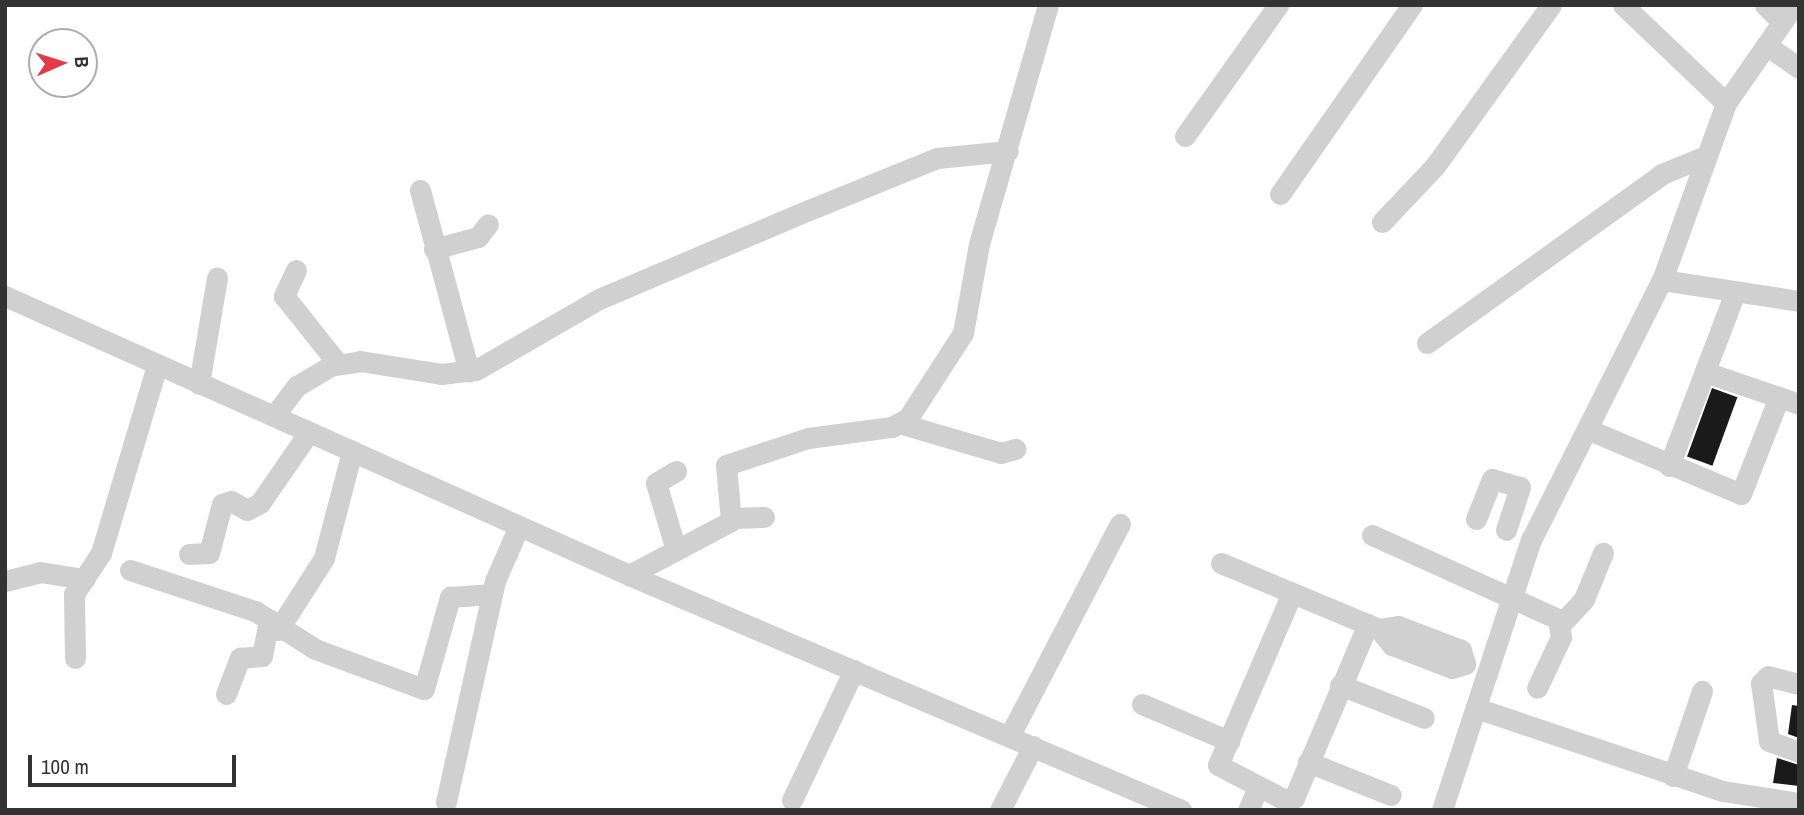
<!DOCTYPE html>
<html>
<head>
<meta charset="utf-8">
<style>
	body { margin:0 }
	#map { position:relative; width:1804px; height:815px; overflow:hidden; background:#fff; font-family:"Archivo Narrow",sans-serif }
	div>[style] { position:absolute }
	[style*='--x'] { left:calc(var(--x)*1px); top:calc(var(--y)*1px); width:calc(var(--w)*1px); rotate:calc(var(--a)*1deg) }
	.building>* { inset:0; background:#1a1a1a; transform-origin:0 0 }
	.minor>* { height:21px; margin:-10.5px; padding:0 10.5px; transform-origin:10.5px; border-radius:10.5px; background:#d0d0d0 }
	span { translate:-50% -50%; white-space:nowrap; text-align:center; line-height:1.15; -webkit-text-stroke:7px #fff; paint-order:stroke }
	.frame { position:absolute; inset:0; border:7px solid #333; pointer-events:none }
	.north { position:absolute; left:28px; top:28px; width:70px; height:70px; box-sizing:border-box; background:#fff; border:2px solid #adadad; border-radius:50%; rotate:87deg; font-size:19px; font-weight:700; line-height:28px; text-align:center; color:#333 }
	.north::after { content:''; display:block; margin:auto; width:24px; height:32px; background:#e63946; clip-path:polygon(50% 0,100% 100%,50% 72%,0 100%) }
	.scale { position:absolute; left:28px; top:755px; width:208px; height:32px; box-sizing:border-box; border:4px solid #333; border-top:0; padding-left:9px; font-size:21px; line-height:24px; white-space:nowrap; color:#333; -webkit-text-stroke:5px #fff; paint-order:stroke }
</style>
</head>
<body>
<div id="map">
	<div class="building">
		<i style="left:1712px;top:388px;width:27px;height:73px;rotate:20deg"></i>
		<i style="clip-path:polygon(1792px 705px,1799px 706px,1799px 738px,1788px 734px)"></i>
		<i style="clip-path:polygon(1777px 758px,1799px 765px,1799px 786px,1773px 783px)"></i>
	</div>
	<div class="minor">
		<i style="--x:1623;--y:5;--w:142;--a:43.6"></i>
		<i style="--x:1765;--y:5;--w:24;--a:45"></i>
		<i style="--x:1766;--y:45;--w:40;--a:34.9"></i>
		<i style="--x:1185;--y:136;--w:161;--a:-54.6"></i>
		<i style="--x:420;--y:190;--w:188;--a:74.9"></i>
		<i style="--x:1280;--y:194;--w:231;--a:-55.1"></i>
		<i style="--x:1382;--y:222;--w:77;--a:-46.6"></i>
		<i style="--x:1435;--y:166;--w:198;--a:-54.2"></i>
		<i style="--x:434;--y:249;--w:46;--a:-15.3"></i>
		<i style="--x:478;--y:237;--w:16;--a:-52"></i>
		<i style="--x:296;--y:270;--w:29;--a:115"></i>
		<i style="--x:284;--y:296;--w:87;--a:51.5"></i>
		<i style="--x:1662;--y:280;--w:139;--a:8.7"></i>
		<i style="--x:5;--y:296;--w:684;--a:24.09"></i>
		<i style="--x:629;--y:575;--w:600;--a:23.06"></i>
		<i style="--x:1427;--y:343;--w:289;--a:-35.7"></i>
		<i style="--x:1662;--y:174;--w:44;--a:-22.5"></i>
		<i style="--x:1705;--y:372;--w:99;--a:18.8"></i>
		<i style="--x:199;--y:384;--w:108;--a:-80.4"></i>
		<i style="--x:274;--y:416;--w:38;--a:-53"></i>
		<i style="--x:297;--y:386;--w:39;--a:-31"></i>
		<i style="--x:330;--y:366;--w:30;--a:-9"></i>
		<i style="--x:360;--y:361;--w:82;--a:9.1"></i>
		<i style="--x:441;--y:374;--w:35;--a:-7"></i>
		<i style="--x:476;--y:370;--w:142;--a:-30"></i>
		<i style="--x:599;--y:299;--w:228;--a:-23"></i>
		<i style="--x:809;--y:210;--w:138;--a:-22.1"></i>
		<i style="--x:937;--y:158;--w:71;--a:-5.6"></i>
		<i style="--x:902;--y:424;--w:103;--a:16.3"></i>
		<i style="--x:1001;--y:453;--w:15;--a:-16"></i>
		<i style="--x:1587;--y:429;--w:167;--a:22.9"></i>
		<i style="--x:1741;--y:494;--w:104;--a:-68.6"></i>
		<i style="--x:1669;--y:466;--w:186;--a:-69.2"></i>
		<i style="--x:676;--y:471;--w:23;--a:149"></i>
		<i style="--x:656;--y:483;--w:70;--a:73.4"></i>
		<i style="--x:733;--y:518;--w:31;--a:-2"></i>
		<i style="--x:1476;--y:519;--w:43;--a:-68.2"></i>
		<i style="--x:1492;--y:479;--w:29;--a:16"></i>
		<i style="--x:1520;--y:487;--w:45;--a:108"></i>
		<i style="--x:1372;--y:535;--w:204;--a:24.3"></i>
		<i style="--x:1558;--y:619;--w:18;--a:81"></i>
		<i style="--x:1561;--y:637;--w:56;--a:115.2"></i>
		<i style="--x:189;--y:554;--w:20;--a:-3"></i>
		<i style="--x:209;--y:553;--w:51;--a:-75.1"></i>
		<i style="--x:222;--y:504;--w:9;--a:-18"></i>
		<i style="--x:231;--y:501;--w:18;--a:29"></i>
		<i style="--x:247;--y:510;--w:15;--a:-28"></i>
		<i style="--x:260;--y:503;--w:86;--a:-55.4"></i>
		<i style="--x:1221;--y:563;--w:171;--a:22.7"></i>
		<i style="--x:1379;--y:629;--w:21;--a:51"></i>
		<i style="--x:1392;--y:645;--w:64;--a:21"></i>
		<i style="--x:1452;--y:668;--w:14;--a:-17"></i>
		<i style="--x:1465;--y:664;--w:15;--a:-106"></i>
		<i style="--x:1461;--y:650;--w:67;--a:-159.1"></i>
		<i style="--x:1398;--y:626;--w:19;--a:171"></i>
		<i style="--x:130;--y:570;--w:132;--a:18.2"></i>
		<i style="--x:255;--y:611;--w:71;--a:32.3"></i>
		<i style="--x:315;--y:649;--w:116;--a:20.2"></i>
		<i style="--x:424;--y:689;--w:96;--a:-74.2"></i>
		<i style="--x:450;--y:597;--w:42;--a:-4.1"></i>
		<i style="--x:629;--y:575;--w:115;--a:-27.9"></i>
		<i style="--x:731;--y:521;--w:56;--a:-95.1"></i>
		<i style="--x:726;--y:465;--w:86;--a:-18.2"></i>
		<i style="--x:808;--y:438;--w:85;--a:-7.5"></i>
		<i style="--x:892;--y:427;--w:18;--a:-29"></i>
		<i style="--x:908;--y:418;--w:101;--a:-57.1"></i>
		<i style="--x:963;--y:333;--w:90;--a:-79.8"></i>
		<i style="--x:979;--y:244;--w:249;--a:-73.9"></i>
		<i style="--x:5;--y:581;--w:36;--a:-14"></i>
		<i style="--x:40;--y:572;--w:45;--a:9"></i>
		<i style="--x:1292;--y:593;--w:187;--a:113.3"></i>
		<i style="--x:1218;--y:765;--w:78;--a:27.6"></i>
		<i style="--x:1287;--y:801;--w:8;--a:-23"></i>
		<i style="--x:1294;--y:798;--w:189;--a:-67"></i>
		<i style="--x:1561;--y:624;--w:34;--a:-47"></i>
		<i style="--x:1584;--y:599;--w:50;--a:-67.6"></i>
		<i style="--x:278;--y:630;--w:85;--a:-57.4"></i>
		<i style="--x:324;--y:558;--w:111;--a:-75.3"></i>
		<i style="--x:75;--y:658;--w:64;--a:-90.9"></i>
		<i style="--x:74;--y:594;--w:49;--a:-56.6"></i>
		<i style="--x:101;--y:553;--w:196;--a:-73.4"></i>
		<i style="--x:1799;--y:684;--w:32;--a:-166"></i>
		<i style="--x:1768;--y:676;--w:10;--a:135"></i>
		<i style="--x:1761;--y:683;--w:59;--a:82.1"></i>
		<i style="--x:1769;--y:741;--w:32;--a:20"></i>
		<i style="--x:1340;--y:685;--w:90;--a:21.4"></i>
		<i style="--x:226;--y:694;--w:39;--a:-69"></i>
		<i style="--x:240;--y:658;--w:22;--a:-5"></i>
		<i style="--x:262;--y:656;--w:37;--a:-79"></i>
		<i style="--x:1142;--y:704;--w:95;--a:23"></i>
		<i style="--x:1476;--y:708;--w:261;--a:18.6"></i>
		<i style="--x:1723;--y:791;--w:77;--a:9"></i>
		<i style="--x:1010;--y:735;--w:238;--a:-62.5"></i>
		<i style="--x:1308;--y:762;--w:89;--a:21.7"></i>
		<i style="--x:1673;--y:776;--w:90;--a:-71.2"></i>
		<i style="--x:792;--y:800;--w:144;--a:-64.5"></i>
		<i style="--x:446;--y:802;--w:226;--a:-77.5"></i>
		<i style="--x:495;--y:581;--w:60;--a:-66.4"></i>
		<i style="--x:1000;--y:810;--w:72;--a:-62.7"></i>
		<i style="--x:1248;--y:810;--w:24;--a:-66"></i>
		<i style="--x:1442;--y:810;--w:284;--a:-71.8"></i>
		<i style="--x:1531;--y:540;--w:291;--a:-63.3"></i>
		<i style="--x:1662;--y:280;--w:188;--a:-70.1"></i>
		<i style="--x:1726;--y:103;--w:119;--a:-55.2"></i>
	</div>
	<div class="frame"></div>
	<div class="north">B</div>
	<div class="scale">100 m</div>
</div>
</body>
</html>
